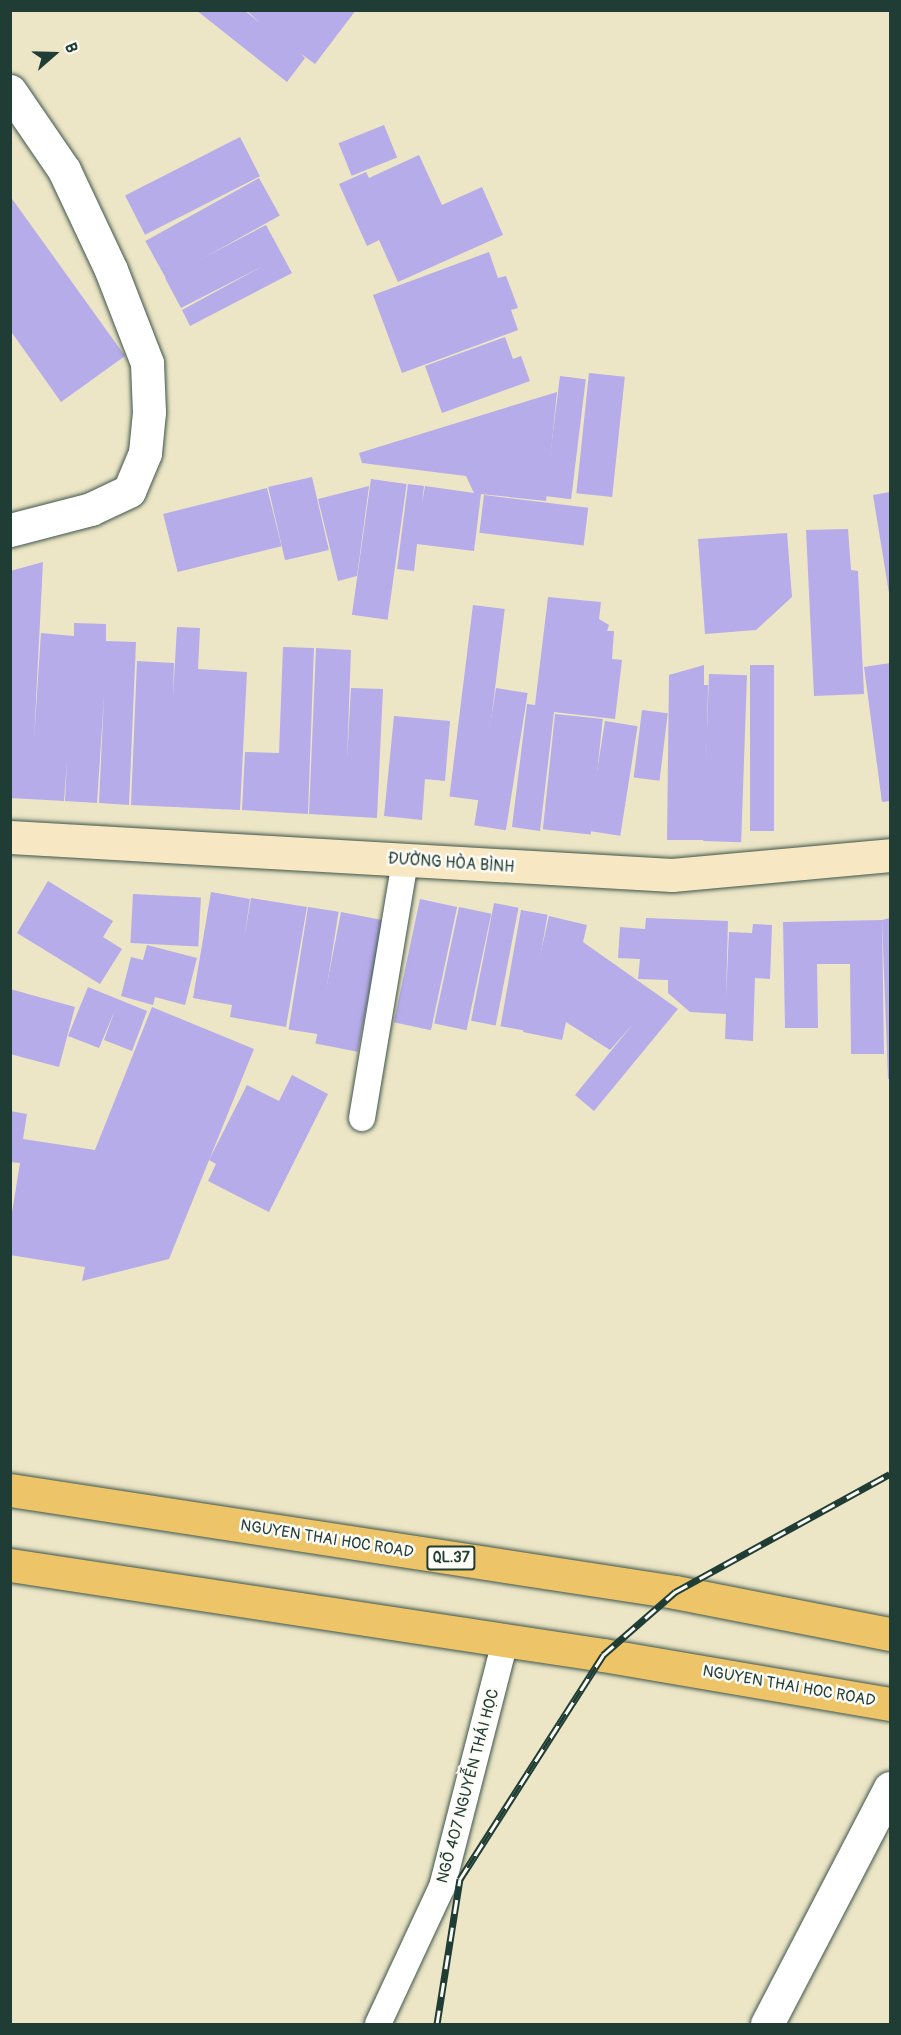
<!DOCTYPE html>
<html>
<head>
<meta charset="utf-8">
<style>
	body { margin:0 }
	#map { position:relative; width:901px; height:2035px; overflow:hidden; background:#ece5c6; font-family:Pangolin,sans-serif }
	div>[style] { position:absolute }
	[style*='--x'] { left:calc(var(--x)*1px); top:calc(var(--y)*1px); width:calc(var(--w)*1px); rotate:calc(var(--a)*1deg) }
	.building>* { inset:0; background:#b6acea; transform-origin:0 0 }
	.roads { filter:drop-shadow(0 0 2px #3e564a) drop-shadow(0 0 2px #3e564a) }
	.lane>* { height:26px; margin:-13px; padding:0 13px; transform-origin:13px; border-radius:13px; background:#fff }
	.street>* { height:33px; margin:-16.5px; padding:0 16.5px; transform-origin:16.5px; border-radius:16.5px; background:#fff }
	.secondary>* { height:33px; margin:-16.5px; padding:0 16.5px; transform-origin:16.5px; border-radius:16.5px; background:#f8e7c3 }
	.primary>* { height:33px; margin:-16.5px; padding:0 16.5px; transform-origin:16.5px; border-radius:16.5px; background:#eec469 }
	.rail>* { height:7px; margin-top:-3.5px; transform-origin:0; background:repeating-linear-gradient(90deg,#fdfcf7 0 14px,#1f3d34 0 28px); box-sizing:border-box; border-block:2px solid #1f3d34 }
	span { translate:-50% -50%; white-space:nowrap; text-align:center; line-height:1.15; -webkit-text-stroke:5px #fdfcf7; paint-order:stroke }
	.shield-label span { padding:2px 4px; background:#fdfcf7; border:2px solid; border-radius:4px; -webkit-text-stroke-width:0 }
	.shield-label { font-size:15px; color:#1f3d34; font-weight:700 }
	.street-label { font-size:16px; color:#1f3d34 }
	.frame { position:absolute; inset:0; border:12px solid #1f3d34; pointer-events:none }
	.north { position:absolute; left:24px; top:24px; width:60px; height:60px; -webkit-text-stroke:4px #fdfcf7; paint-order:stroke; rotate:70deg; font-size:16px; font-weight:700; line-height:24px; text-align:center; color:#1f3d34 }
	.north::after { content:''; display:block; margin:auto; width:21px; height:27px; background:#1f3d34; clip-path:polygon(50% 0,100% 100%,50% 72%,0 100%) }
</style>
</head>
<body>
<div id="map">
	<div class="building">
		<i style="clip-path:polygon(196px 10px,244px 10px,260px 23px,246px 10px,356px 10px,315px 64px,300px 53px,305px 58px,287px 82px)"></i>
		<i style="left:384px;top:125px;width:35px;height:49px;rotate:68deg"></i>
		<i style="left:240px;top:137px;width:44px;height:129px;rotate:63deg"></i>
		<i style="clip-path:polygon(419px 155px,442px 205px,482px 187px,503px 235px,398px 282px,379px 240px,367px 246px,339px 184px,366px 172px,369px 178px)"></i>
		<i style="left:259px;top:178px;width:43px;height:130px;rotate:61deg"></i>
		<i style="clip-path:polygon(10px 196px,125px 356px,61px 402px,10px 330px)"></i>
		<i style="clip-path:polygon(266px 225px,292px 273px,190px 326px,182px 310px,263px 266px,181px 308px,165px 278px)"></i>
		<i style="clip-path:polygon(489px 252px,498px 278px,506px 276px,518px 308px,511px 310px,518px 330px,402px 373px,373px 295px)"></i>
		<i style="clip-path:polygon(505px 337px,513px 359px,521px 356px,530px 381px,442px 413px,425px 366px)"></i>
		<i style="left:589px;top:373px;width:36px;height:121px;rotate:6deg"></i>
		<i style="left:560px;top:376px;width:26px;height:121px;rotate:7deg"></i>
		<i style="clip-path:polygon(557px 392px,546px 501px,481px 494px,474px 551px,417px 544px,414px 571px,397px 569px,408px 484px,424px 486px,422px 503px,425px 486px,474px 493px,466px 476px,362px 463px,359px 453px)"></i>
		<i style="left:312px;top:477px;width:75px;height:45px;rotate:77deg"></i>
		<i style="left:371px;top:479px;width:36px;height:137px;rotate:8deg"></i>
		<i style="clip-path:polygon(369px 486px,357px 576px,338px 581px,318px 499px)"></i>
		<i style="left:267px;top:488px;width:60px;height:107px;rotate:76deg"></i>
		<i style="clip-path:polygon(890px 492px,890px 593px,889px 593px,873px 495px)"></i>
		<i style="left:484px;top:495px;width:105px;height:38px;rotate:7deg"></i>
		<i style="clip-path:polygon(848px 529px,851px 570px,858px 571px,864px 694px,814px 696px,806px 530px)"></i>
		<i style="clip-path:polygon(787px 533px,792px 597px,756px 630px,705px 634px,698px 539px)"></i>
		<i style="clip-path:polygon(43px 562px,34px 740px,41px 633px,74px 636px,74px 623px,106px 624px,106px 641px,136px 642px,129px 805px,99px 803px,104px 696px,97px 803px,65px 801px,67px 761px,64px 801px,10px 798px,10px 571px)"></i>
		<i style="clip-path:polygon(548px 597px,601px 602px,599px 619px,609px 625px,607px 631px,614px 631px,612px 659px,622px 660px,615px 719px,554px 712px,540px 831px,512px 827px,527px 704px,535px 705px)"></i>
		<i style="left:473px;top:605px;width:32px;height:193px;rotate:7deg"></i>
		<i style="clip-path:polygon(177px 627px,200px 628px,198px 669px,247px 672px,240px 810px,131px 805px,137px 661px,174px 663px,173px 697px)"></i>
		<i style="clip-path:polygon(283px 647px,314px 648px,308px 814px,242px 810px,245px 752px,279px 753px)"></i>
		<i style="clip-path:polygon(316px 648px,351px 650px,347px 761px,351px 688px,383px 689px,377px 818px,309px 814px)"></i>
		<i style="clip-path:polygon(890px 663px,890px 801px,882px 802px,864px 667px)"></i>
		<i style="clip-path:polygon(704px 665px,704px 685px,708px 685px,705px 840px,667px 840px,669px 675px)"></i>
		<i style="left:750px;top:665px;width:24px;height:166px"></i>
		<i style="left:709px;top:674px;width:38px;height:167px;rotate:2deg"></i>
		<i style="left:496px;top:688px;width:32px;height:139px;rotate:9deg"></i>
		<i style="left:642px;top:710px;width:26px;height:68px;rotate:7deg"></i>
		<i style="left:555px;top:714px;width:48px;height:116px;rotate:6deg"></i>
		<i style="clip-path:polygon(394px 716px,450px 721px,445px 781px,425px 779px,422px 820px,384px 816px)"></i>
		<i style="left:605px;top:721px;width:33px;height:111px;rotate:9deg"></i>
		<i style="clip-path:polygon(48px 881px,113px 921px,103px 937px,122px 949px,100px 984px,17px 933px)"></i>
		<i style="clip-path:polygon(211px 892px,250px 899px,244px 939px,251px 898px,307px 907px,286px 1027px,230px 1017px,232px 1005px,193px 998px)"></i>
		<i style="left:133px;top:894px;width:68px;height:49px;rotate:3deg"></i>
		<i style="left:420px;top:899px;width:38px;height:126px;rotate:12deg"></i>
		<i style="left:494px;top:903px;width:25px;height:120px;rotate:11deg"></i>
		<i style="left:308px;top:907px;width:31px;height:124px;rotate:9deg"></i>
		<i style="left:459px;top:907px;width:33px;height:119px;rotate:12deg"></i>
		<i style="left:521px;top:910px;width:27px;height:118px;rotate:10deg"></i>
		<i style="left:341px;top:912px;width:43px;height:134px;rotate:11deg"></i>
		<i style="clip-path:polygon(549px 916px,587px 925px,583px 942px,678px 1009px,594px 1111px,575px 1095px,633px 1024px,610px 1050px,566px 1022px,562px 1040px,523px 1032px)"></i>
		<i style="clip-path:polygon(646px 918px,728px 921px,726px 998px,729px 932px,752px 933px,753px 924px,772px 925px,770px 979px,755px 978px,753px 1041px,725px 1039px,726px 1014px,690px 1012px,668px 993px,668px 980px,638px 979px,640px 959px,618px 958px,620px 927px,645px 929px)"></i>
		<i style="clip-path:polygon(890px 918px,890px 1079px,888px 1079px,882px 920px)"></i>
		<i style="clip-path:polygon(882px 920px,884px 1054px,851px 1054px,850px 964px,817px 964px,818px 1028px,785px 1028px,783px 922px)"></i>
		<i style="clip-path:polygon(147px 945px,197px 958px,185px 1005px,155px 997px,153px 1005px,121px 996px,131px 957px,143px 960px)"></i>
		<i style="clip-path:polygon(88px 987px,147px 1011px,132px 1051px,104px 1040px,115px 1010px,99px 1048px,68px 1036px)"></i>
		<i style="clip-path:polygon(10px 989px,75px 1007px,59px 1067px,10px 1054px)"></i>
		<i style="clip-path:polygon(152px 1007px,254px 1049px,169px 1259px,82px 1281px,85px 1267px,10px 1255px,10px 1225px,20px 1163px,10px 1162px,10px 1111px,27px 1114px,23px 1139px,95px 1150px)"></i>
		<i style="clip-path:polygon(292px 1075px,328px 1094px,269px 1212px,208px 1181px,216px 1164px,209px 1160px,247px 1085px,279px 1101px)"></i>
	</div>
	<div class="roads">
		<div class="lane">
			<i style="--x:362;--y:1118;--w:262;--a:-80.5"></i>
			<i style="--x:378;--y:2024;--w:151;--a:-65"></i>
			<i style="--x:442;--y:1887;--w:253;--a:-75.6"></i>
		</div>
		<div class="street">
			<i style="--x:10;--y:91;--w:96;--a:55.6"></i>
			<i style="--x:64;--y:170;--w:110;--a:64.8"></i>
			<i style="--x:111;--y:270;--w:100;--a:68.8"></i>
			<i style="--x:147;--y:363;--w:49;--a:87.7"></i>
			<i style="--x:149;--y:412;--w:41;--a:95.6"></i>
			<i style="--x:145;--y:453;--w:41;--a:112.8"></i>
			<i style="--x:129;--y:491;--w:42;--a:154.7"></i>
			<i style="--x:91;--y:509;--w:84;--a:165.5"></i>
			<i style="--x:767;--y:2024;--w:266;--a:-62.5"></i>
		</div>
		<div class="secondary">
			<i style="--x:10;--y:837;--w:663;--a:3.29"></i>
			<i style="--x:672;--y:875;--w:219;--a:-5.2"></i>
		</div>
		<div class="primary">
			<i style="--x:10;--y:1490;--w:673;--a:8.72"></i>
			<i style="--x:675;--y:1592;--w:219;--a:11.1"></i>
			<i style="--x:10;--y:1565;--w:600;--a:8.63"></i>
			<i style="--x:603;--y:1655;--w:291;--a:9.7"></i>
		</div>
	</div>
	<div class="rail">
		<i style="--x:437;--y:2024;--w:147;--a:-81"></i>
		<i style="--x:460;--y:1879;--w:266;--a:-57.4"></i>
		<i style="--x:603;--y:1655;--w:96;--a:-41.2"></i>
		<i style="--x:675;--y:1592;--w:245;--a:-28.8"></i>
	</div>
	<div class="shield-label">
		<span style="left:451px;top:1558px">QL.37</span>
	</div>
	<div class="street-label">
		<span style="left:451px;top:863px;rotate:4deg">ĐƯỜNG HÒA BÌNH</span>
		<span style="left:327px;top:1539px;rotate:9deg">NGUYEN THAI HOC ROAD</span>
		<span style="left:789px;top:1686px;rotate:10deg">NGUYEN THAI HOC ROAD</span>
		<span style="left:468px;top:1786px;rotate:-75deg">NGÕ 407 NGUYỄN THÁI HỌC</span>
	</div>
	<div class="frame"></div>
	<div class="north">B</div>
</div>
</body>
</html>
